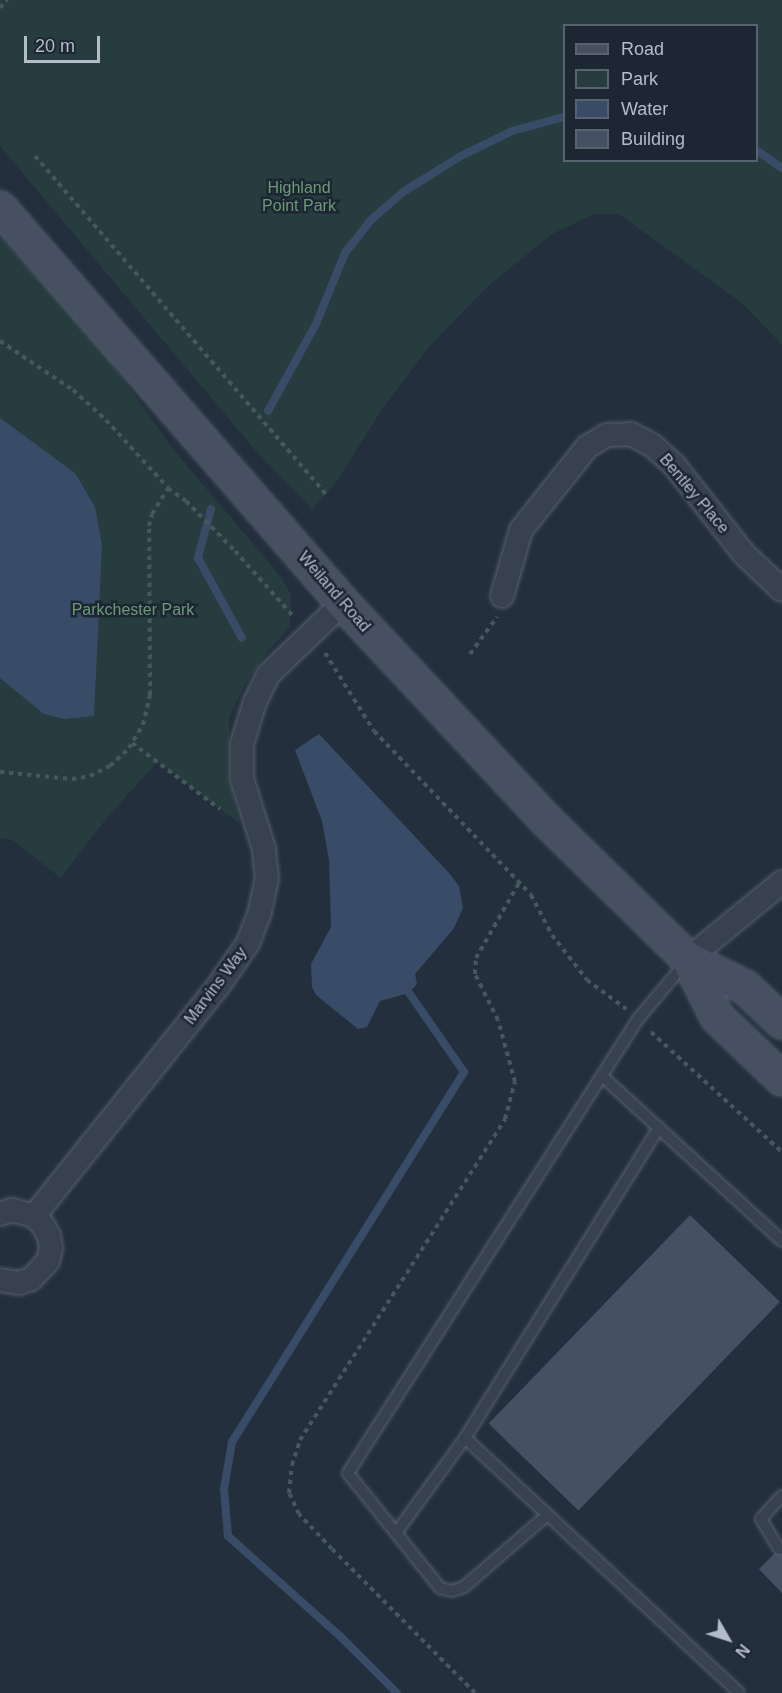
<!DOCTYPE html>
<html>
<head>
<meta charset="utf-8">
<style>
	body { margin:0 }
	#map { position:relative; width:782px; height:1693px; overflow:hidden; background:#242f3e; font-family:Helvetica,sans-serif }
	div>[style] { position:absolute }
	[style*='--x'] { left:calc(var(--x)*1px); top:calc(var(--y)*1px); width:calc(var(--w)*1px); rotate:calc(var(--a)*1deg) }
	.green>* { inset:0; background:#263c3f }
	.water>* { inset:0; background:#394c67 }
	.stream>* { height:8px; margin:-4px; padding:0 4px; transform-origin:4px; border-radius:4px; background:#394c67 }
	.building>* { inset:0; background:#455162; transform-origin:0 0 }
	.path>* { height:4px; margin-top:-2px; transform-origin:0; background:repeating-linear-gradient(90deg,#44595c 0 4.5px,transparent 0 9px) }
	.roads { filter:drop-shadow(0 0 2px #565f6c) drop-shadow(0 0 2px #565f6c) }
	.service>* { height:10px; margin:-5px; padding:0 5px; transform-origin:5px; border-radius:5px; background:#38414e }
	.minor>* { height:22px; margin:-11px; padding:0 11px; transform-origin:11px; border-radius:11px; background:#38414e }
	.secondary>* { height:32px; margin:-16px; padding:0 16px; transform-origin:16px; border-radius:16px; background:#465061 }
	span { translate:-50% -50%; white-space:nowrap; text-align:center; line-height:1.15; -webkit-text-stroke:5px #1d2633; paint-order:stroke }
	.park-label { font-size:16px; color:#6b9a76 }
	.street-label { font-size:16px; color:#b4bcc9 }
	.legend { position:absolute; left:563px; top:24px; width:195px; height:138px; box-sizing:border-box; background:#1d2633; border:2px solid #59626f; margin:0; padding:8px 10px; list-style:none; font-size:18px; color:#b4bcc9 }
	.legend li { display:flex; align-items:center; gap:12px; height:30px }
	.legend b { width:30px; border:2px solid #59626f }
	.north { position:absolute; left:698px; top:1609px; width:60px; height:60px; -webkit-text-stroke:4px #1d2633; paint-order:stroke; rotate:129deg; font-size:16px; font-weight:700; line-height:24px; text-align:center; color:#b4bcc9 }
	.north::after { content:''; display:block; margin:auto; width:21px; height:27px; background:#b4bcc9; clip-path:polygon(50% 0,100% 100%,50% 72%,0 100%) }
	.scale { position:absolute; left:24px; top:36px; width:76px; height:27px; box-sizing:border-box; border:3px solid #b4bcc9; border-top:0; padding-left:8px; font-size:18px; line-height:21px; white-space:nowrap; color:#b4bcc9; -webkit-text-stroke:4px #1d2633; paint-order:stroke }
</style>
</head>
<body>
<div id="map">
	<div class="green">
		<i style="clip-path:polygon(evenodd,0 0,782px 0,782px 345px,743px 304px,619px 214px,594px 214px,552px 234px,488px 286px,429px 347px,383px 408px,335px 484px,312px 509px,255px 450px,0 146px,0 0,564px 26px,756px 26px,756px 160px,564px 160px,564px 26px)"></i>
		<i style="clip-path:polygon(0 237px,102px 349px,173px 449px,281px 577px,291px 594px,290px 627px,266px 654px,245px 685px,229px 718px,229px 777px,240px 824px,157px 762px,105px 820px,61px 878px,12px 840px,0 838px)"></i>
	</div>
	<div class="water">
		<i style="clip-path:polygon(0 418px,75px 473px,95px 507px,102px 545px,94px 716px,64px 719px,44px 714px,0 678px)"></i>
		<i style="clip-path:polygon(319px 734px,449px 873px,459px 886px,463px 908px,454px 928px,415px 974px,417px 984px,409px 993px,380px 1001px,367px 1027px,358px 1029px,316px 995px,312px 987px,311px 964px,331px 927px,329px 860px,322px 821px,295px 750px)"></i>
	</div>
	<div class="stream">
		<i style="--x:756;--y:150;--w:32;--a:35"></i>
		<i style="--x:268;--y:411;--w:99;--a:-61.1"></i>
		<i style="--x:316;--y:324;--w:77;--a:-67.8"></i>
		<i style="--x:345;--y:253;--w:42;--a:-51.8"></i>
		<i style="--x:371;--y:220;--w:43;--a:-41.2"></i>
		<i style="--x:403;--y:192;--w:66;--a:-32"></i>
		<i style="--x:459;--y:157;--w:59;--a:-26.1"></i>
		<i style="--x:512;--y:131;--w:54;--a:-15.1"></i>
		<i style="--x:211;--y:509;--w:51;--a:104.9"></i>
		<i style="--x:198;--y:558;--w:91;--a:61.2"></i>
		<i style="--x:397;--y:1693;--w:78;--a:-135"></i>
		<i style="--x:342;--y:1638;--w:153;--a:-138.2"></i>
		<i style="--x:228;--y:1536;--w:47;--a:-94.9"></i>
		<i style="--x:224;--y:1489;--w:48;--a:-80.3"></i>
		<i style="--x:232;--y:1442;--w:437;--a:-57.9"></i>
		<i style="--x:464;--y:1072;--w:96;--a:-124.8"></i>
	</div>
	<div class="building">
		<i style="left:690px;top:1215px;width:125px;height:290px;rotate:44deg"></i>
		<i style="clip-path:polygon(782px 1546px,782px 1593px,759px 1569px)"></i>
	</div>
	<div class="path">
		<i style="--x:0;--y:8;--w:11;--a:-49"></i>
		<i style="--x:35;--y:156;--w:446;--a:49.3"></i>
		<i style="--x:0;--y:341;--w:88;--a:33.9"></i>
		<i style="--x:73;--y:390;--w:45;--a:42.3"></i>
		<i style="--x:106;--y:420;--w:92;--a:47.6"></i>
		<i style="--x:168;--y:488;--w:22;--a:36"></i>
		<i style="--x:186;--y:501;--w:70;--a:45.6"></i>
		<i style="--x:235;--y:551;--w:90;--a:48.2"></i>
		<i style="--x:325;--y:653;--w:92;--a:57.9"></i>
		<i style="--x:374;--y:731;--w:227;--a:46.2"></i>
		<i style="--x:531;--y:895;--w:45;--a:62.3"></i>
		<i style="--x:552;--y:935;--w:57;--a:52.1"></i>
		<i style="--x:587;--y:980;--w:49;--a:36.6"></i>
		<i style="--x:470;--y:654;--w:46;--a:-53.9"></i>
		<i style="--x:132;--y:743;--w:110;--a:36.9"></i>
		<i style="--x:0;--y:772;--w:72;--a:5.6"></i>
		<i style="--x:72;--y:779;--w:18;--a:-9"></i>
		<i style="--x:90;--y:776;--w:22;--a:-27"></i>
		<i style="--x:110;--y:766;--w:26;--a:-43"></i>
		<i style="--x:129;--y:748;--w:27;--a:-59"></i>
		<i style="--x:143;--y:725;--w:31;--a:-77"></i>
		<i style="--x:150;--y:695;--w:169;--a:-90.3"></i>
		<i style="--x:149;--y:526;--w:12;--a:-76"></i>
		<i style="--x:152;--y:514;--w:31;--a:-58"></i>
		<i style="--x:651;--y:1032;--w:178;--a:42.5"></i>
		<i style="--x:475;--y:1693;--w:203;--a:-134.8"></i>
		<i style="--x:332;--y:1549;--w:48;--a:-133.3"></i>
		<i style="--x:299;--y:1514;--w:23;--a:-115"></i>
		<i style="--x:289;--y:1493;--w:28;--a:-84"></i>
		<i style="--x:292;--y:1465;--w:26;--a:-72"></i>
		<i style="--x:300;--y:1440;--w:381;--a:-57.4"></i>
		<i style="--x:505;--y:1119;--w:38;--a:-75"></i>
		<i style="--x:515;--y:1082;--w:64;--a:-105.3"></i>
		<i style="--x:498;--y:1020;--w:51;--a:-116.6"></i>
		<i style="--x:475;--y:974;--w:16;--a:-86"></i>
		<i style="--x:476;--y:958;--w:86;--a:-60.2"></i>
	</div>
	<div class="roads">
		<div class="service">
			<i style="--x:602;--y:1076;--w:244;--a:42.5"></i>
			<i style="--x:465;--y:1438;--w:374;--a:42.9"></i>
			<i style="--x:547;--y:1515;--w:110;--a:139.1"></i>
			<i style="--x:464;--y:1587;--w:13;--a:162"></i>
			<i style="--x:452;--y:1591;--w:12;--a:-166"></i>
			<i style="--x:440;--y:1588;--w:147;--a:-128.7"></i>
			<i style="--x:348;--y:1473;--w:539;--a:-57.43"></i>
			<i style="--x:638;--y:1019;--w:75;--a:-49.9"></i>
			<i style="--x:396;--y:1533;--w:117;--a:-54"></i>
			<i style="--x:465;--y:1438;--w:366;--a:-58"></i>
			<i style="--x:779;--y:1549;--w:35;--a:-121"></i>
			<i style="--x:761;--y:1519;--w:31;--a:-48"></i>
		</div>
		<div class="minor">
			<i style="--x:502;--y:596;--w:69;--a:-73.9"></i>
			<i style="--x:521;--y:530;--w:106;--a:-51.5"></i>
			<i style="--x:587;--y:447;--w:23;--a:-31"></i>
			<i style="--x:607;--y:435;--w:24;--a:-2"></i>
			<i style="--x:631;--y:434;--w:24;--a:28"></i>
			<i style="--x:652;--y:445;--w:30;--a:42"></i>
			<i style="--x:674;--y:465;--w:113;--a:51.8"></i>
			<i style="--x:744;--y:554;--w:52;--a:43.5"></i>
			<i style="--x:688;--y:959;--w:122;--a:-39.3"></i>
			<i style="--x:0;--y:1214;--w:13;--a:-18"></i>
			<i style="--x:12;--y:1210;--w:23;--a:15"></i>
			<i style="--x:34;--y:1216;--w:13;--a:45"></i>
			<i style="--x:43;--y:1225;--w:13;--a:61"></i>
			<i style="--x:49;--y:1236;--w:12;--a:81"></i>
			<i style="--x:51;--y:1248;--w:13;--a:103"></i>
			<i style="--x:48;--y:1261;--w:25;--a:133"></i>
			<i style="--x:31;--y:1279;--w:13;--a:162"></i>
			<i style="--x:19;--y:1283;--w:19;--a:-171"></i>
			<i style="--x:34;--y:1216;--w:296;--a:-51.3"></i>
			<i style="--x:219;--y:985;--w:51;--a:-55.4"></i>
			<i style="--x:248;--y:943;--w:34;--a:-69"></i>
			<i style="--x:260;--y:911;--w:33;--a:-78"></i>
			<i style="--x:267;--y:879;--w:30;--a:-96"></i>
			<i style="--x:264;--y:849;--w:73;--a:-107.4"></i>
			<i style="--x:242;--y:779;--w:35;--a:-90"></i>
			<i style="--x:242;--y:744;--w:44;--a:-72.8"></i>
			<i style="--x:255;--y:702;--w:30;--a:-64"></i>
			<i style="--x:268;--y:675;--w:104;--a:-43.8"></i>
		</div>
		<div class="secondary">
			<i style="--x:0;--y:208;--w:523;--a:49.03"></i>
			<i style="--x:343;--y:603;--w:294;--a:46.9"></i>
			<i style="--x:544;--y:818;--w:202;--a:44.4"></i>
			<i style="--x:688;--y:959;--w:64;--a:26.2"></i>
			<i style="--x:745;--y:987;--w:51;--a:43.4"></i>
			<i style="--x:688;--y:959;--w:65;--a:63.4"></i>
			<i style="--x:717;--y:1017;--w:90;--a:43.6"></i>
		</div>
	</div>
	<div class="park-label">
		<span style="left:299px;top:197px">Highland<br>Point Park</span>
		<span style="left:133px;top:610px">Parkchester Park</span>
	</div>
	<div class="street-label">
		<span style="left:694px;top:494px;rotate:50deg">Bentley Place</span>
		<span style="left:334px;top:592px;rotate:49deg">Weiland Road</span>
		<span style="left:216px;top:986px;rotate:-53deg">Marvins Way</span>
	</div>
	<ul class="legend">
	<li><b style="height:8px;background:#465061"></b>Road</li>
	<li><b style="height:16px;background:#263c3f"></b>Park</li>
	<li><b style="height:16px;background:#394c67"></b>Water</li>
	<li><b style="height:16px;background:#455162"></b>Building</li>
	</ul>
	<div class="north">N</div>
	<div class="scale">20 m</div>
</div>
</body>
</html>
